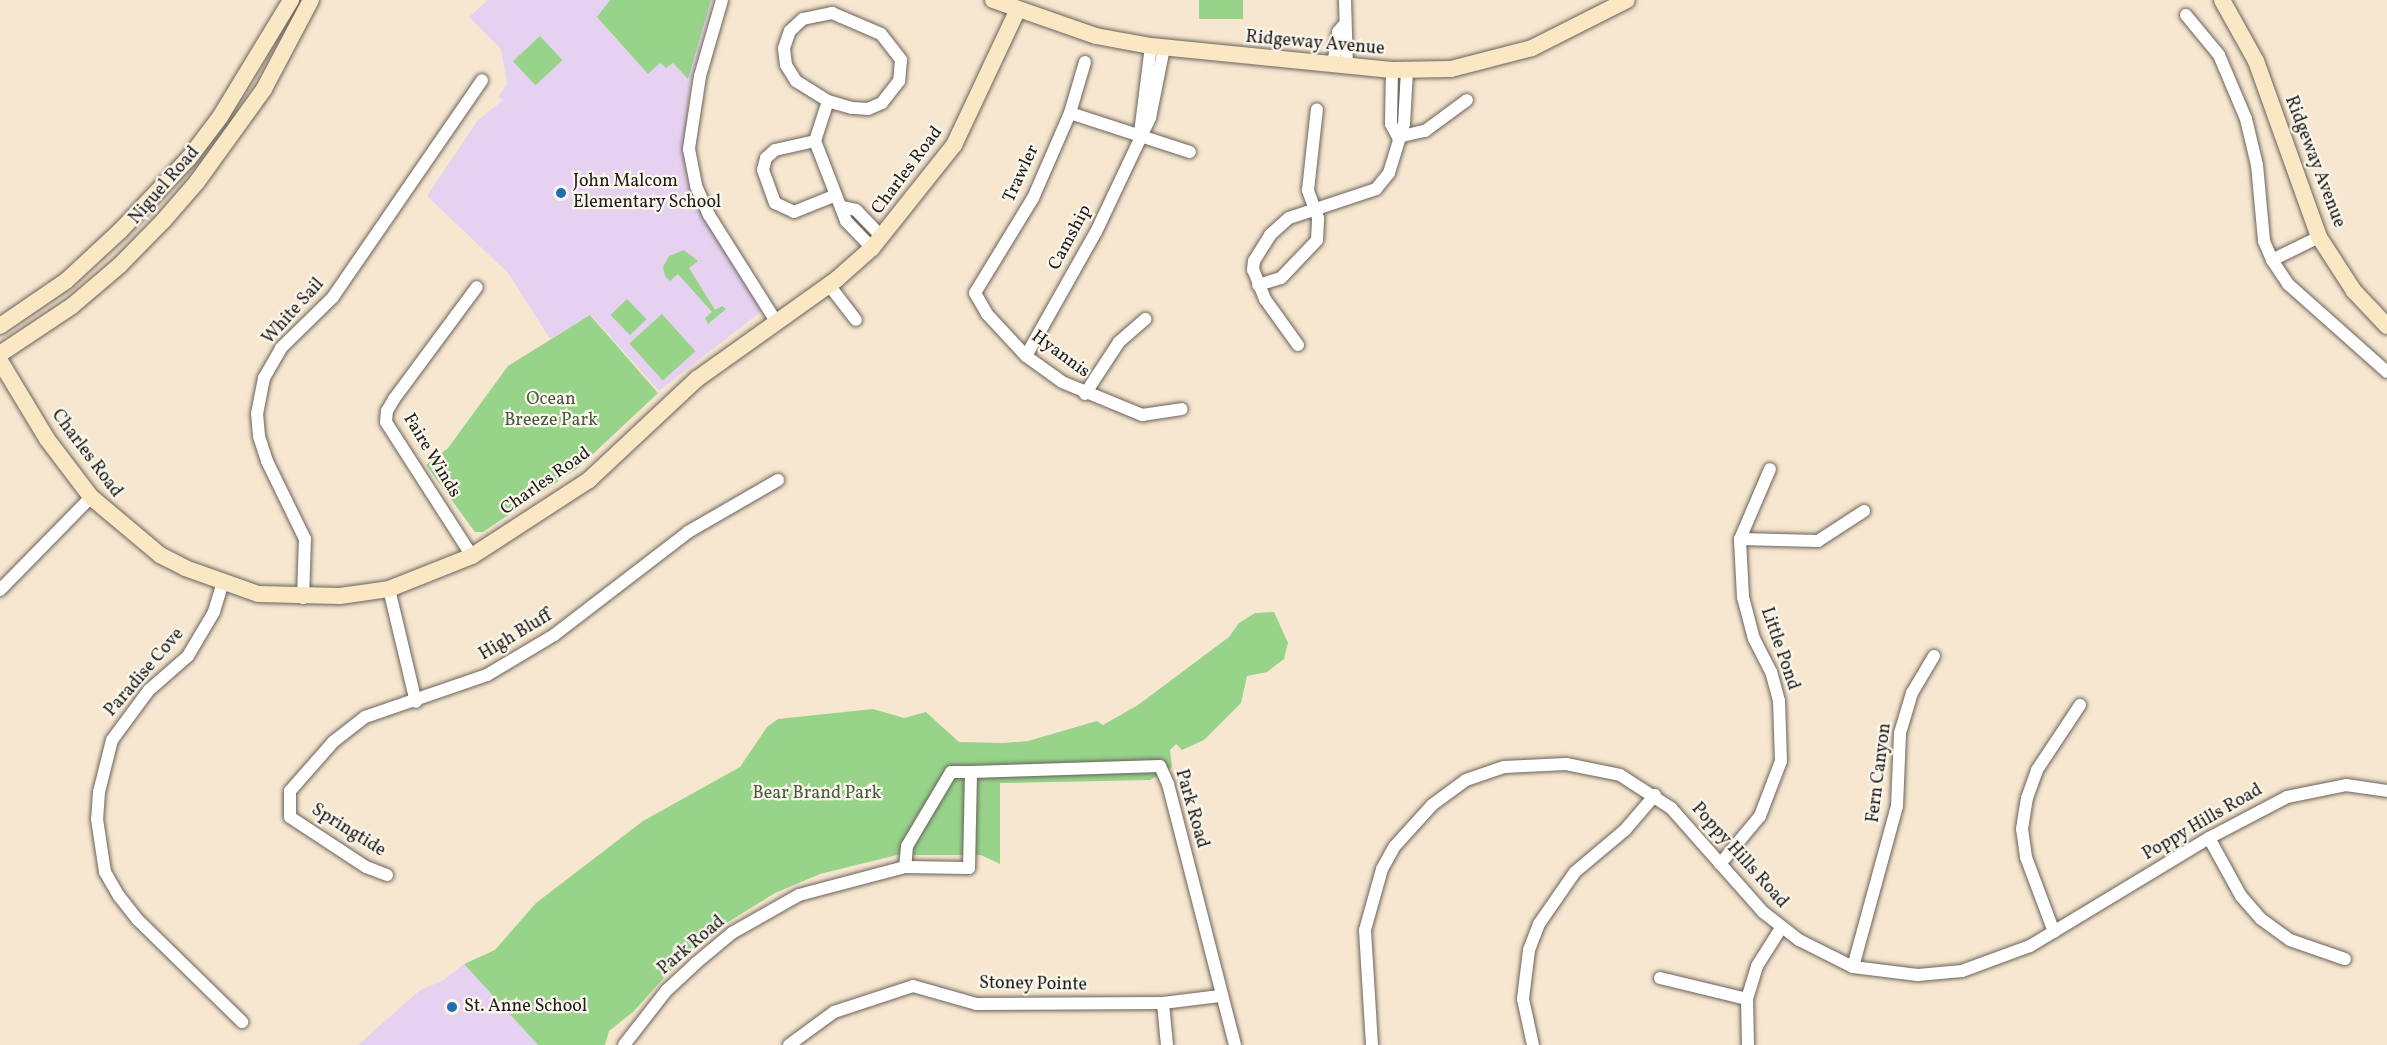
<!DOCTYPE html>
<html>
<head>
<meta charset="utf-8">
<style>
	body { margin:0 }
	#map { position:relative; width:2387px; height:1045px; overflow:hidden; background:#f7e7d0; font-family:Vollkorn,serif }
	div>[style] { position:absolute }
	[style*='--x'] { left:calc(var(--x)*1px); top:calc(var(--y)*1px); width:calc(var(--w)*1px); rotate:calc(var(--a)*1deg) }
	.built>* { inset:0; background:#e6d2f0 }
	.green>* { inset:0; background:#97d48a; transform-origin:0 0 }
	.roads { filter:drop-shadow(0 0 2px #69635b) drop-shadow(0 0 2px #69635b) }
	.street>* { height:12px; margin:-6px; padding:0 6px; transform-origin:6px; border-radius:6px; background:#fff }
	.secondary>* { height:16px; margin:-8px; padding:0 8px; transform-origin:8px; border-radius:8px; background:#fae7c3 }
	.dots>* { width:16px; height:16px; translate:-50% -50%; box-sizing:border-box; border:3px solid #fbf7ec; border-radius:50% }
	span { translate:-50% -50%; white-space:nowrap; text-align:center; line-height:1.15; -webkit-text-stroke:4.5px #fbf7ec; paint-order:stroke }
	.street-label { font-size:18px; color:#1c1c1c }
	.poi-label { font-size:18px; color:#1c1c1c }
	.left { translate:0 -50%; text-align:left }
	.park-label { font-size:18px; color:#475c42 }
</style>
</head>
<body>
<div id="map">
	<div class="built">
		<i style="clip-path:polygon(488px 0,713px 0,690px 84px,684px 152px,687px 177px,701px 211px,763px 310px,659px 391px,591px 315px,550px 339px,509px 274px,427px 196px,478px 120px,503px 100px,498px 97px,507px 85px,501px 49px,469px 17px)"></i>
		<i style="clip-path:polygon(464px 964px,538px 1045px,358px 1045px,420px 990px,444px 980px)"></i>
	</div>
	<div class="green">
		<i style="clip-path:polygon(610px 0,711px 0,688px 79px,673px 63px,666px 68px,660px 63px,648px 74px,597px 17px)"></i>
		<i style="left:1199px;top:0;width:44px;height:19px"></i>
		<i style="left:540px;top:36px;width:33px;height:37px;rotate:47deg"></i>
		<i style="clip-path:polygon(684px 250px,698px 261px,689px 268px,715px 310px,722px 306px,726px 309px,708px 324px,705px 318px,712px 312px,678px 274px,670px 281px,665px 276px,663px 267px,669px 256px)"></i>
		<i style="left:627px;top:299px;width:28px;height:23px;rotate:46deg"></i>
		<i style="left:662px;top:314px;width:50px;height:44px;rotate:48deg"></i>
		<i style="clip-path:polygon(590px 315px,658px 393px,579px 467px,483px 532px,475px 532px,426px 465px,448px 448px,508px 366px)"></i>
		<i style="clip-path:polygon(1274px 612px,1288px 643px,1284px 659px,1267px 672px,1247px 676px,1241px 703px,1204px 740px,1182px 750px,1176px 744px,1170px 750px,1172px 767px,1150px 780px,1000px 783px,1000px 864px,981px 855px,897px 855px,820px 874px,775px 893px,717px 929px,682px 958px,633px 1012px,609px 1031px,605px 1045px,538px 1045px,464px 964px,495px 950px,536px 903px,643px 821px,740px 767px,767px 727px,778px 719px,873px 709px,904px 718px,926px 712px,959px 742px,1003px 743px,1028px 741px,1097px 721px,1103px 725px,1138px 705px,1229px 637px,1239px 623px,1255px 613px)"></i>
	</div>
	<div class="roads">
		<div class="street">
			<i style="--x:722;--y:0;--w:79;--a:106.1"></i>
			<i style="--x:700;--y:76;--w:74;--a:98.6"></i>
			<i style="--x:689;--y:149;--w:38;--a:79"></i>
			<i style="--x:696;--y:186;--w:32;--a:66"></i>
			<i style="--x:709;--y:215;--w:128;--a:57.8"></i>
			<i style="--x:1345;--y:0;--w:67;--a:88.3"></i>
			<i style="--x:832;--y:13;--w:53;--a:23.2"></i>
			<i style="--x:881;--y:34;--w:33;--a:52"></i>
			<i style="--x:901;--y:60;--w:21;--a:95"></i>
			<i style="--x:899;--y:81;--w:28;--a:128"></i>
			<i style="--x:882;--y:103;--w:15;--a:157"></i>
			<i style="--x:868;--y:109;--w:16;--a:-176"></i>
			<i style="--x:852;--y:108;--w:25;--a:-164"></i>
			<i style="--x:828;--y:101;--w:38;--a:-148"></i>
			<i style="--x:796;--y:81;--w:19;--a:-122"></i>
			<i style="--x:786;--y:65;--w:17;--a:-97"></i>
			<i style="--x:784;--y:48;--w:18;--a:-71"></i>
			<i style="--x:790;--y:31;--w:18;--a:-43"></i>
			<i style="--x:803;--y:19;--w:30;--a:-12"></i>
			<i style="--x:2186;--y:15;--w:52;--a:50.5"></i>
			<i style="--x:2219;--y:55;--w:69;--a:67.1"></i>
			<i style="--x:2246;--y:119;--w:47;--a:76.6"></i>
			<i style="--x:2257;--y:165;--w:76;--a:84.7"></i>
			<i style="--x:2264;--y:241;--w:21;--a:67"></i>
			<i style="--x:2272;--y:260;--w:29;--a:56"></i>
			<i style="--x:2288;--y:284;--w:132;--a:41.6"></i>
			<i style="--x:1085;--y:62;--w:53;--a:106.4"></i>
			<i style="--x:1070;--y:113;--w:93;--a:113.5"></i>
			<i style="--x:1033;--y:198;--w:111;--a:121.4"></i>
			<i style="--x:975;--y:293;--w:24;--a:60"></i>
			<i style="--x:987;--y:314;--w:57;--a:47.1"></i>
			<i style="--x:1026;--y:356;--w:44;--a:35.8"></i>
			<i style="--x:1062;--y:382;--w:87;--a:22.4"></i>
			<i style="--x:1142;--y:415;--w:40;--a:-8.5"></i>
			<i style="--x:1333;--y:65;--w:33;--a:-81"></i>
			<i style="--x:1338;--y:32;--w:11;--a:-49"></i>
			<i style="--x:1392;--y:70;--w:54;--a:91.1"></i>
			<i style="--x:1391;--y:124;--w:15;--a:62"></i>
			<i style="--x:828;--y:101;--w:42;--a:108"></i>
			<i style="--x:815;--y:141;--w:86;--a:68.8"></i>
			<i style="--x:846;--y:221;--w:37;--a:46"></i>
			<i style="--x:1070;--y:113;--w:126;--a:18"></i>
			<i style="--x:1140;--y:133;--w:88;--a:-82.8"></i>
			<i style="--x:1398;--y:137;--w:28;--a:-13"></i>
			<i style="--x:1425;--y:131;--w:52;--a:-36.4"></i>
			<i style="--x:815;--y:141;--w:41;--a:167.3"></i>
			<i style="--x:775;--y:150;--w:12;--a:138"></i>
			<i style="--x:766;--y:158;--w:12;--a:104"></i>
			<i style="--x:763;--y:170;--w:35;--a:70"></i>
			<i style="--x:775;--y:203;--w:21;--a:25"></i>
			<i style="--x:794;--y:212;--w:45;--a:-22"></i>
			<i style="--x:843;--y:207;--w:13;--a:13"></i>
			<i style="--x:856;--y:210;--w:37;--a:46"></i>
			<i style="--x:2272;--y:260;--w:52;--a:-26.1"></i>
			<i style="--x:829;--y:285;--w:44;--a:52.4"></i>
			<i style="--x:1258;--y:285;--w:24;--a:-17"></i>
			<i style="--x:1281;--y:278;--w:52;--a:-46.5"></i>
			<i style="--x:1317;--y:240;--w:22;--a:-87"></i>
			<i style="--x:1318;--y:218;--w:30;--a:-110"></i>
			<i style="--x:1308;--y:190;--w:81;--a:-83.7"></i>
			<i style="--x:1298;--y:345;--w:57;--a:-125.7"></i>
			<i style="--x:1265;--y:299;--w:31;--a:-112"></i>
			<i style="--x:1253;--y:270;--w:9;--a:-84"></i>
			<i style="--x:1254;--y:261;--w:31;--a:-58"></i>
			<i style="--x:1270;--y:235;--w:25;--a:-42"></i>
			<i style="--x:1289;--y:218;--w:92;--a:-18.4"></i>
			<i style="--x:1376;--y:189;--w:21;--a:-51"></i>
			<i style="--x:1389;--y:173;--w:51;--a:-73"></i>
			<i style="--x:1404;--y:124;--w:54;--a:-86.8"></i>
			<i style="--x:1026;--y:356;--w:142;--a:-60.6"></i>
			<i style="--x:1096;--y:232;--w:126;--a:-64.7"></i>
			<i style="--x:1150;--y:118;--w:71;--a:-78.7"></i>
			<i style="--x:1085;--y:394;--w:62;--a:-56.8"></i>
			<i style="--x:1119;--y:342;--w:35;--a:-41"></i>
			<i style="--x:1740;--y:539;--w:78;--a:1.5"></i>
			<i style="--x:1818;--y:541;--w:55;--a:-33.1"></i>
			<i style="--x:472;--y:556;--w:159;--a:-122.7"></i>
			<i style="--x:386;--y:422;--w:11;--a:-85"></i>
			<i style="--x:387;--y:411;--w:14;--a:-60"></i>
			<i style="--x:394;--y:399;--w:139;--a:-53.5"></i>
			<i style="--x:223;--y:582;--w:31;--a:107"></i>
			<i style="--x:214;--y:612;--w:51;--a:120.6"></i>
			<i style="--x:188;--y:656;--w:52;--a:138.9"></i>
			<i style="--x:149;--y:690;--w:62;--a:126.5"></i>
			<i style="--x:112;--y:740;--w:54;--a:104"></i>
			<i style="--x:99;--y:792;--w:27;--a:94"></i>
			<i style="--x:97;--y:819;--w:54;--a:81.4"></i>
			<i style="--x:105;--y:872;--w:28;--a:60"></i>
			<i style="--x:119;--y:896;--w:31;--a:52"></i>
			<i style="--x:138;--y:920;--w:146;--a:44.4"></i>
			<i style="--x:389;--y:589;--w:116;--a:76.6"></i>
			<i style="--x:0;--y:590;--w:130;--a:-45.6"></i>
			<i style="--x:303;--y:598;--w:59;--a:-88.1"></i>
			<i style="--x:305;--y:539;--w:87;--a:-116"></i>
			<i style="--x:267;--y:461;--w:26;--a:-108"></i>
			<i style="--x:259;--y:436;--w:22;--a:-95"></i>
			<i style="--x:257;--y:414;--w:37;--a:-79"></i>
			<i style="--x:264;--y:378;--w:34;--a:-60"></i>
			<i style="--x:281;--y:348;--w:73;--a:-44.4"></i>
			<i style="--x:333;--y:297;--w:263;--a:-55.5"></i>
			<i style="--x:971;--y:772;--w:189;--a:-1.8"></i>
			<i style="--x:1160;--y:766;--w:20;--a:66"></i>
			<i style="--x:1168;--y:784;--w:269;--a:75.6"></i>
			<i style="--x:2209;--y:838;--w:66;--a:61.1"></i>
			<i style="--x:2241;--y:896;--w:30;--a:49"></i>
			<i style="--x:2261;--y:919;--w:36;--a:36"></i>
			<i style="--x:2290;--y:940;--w:58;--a:19.1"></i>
			<i style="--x:1720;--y:864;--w:62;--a:-50.2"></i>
			<i style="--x:1760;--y:816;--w:59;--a:-69.1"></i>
			<i style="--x:1781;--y:761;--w:60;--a:-91.9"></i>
			<i style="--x:1779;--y:701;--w:30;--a:-105"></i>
			<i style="--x:1771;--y:672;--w:37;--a:-117"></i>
			<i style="--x:1754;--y:639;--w:43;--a:-104.7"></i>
			<i style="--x:1743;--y:597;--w:58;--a:-93"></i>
			<i style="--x:1740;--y:539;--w:76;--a:-66.8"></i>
			<i style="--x:387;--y:875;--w:22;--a:-159"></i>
			<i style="--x:366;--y:867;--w:91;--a:-146.7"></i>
			<i style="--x:290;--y:817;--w:26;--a:-90"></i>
			<i style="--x:290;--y:791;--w:65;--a:-48.7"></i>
			<i style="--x:333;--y:742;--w:41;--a:-38"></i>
			<i style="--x:365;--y:717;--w:129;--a:-19"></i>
			<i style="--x:487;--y:675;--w:78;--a:-30.8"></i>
			<i style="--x:554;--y:635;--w:169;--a:-37.5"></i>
			<i style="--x:688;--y:532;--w:104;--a:-30"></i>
			<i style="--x:2054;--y:932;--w:80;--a:-110.5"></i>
			<i style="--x:2026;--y:857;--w:28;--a:-98"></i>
			<i style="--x:2022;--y:829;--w:31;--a:-81"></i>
			<i style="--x:2027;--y:798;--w:30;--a:-70"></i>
			<i style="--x:2037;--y:770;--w:78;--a:-56.5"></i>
			<i style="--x:1853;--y:967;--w:167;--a:-74.7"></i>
			<i style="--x:1897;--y:806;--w:73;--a:-87.6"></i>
			<i style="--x:1900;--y:733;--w:42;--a:-73.3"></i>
			<i style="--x:1912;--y:693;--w:43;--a:-59.3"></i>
			<i style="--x:1660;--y:978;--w:89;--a:13.6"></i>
			<i style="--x:1163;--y:1003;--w:42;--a:84.6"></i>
			<i style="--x:624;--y:1045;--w:68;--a:-52.1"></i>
			<i style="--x:666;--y:991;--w:41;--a:-43"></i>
			<i style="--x:696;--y:963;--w:47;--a:-39.8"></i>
			<i style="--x:732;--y:933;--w:77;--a:-29.6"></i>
			<i style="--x:799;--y:895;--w:110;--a:-14.8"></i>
			<i style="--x:905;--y:867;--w:64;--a:0.9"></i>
			<i style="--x:969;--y:868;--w:96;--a:-88.8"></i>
			<i style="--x:971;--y:772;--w:20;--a:180"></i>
			<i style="--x:951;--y:772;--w:86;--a:120.7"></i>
			<i style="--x:907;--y:846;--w:21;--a:95"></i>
			<i style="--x:789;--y:1045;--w:56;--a:-36.3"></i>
			<i style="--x:834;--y:1012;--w:83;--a:-18.2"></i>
			<i style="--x:913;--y:986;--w:66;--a:15.9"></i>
			<i style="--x:976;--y:1004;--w:187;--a:-0.3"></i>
			<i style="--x:1163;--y:1003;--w:57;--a:-7"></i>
			<i style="--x:1372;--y:1045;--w:115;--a:-93.5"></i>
			<i style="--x:1365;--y:930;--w:63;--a:-74.4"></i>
			<i style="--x:1382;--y:869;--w:26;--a:-61"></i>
			<i style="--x:1395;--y:846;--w:55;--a:-47.9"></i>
			<i style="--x:1432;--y:805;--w:42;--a:-36.3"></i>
			<i style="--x:1466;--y:780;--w:40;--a:-18.9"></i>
			<i style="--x:1504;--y:767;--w:62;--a:-2.8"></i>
			<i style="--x:1566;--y:764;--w:55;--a:11.5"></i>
			<i style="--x:1620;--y:775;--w:61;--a:32.9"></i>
			<i style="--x:1671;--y:808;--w:139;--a:48.5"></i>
			<i style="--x:1763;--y:912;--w:46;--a:37.9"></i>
			<i style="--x:1799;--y:940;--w:60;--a:26.6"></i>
			<i style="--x:1853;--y:967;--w:65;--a:7"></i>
			<i style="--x:1918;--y:975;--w:44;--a:-5.2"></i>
			<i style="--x:1962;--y:971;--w:72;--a:-20.2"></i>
			<i style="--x:2030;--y:946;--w:209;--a:-31.1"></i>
			<i style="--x:2209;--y:838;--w:88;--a:-27.7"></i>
			<i style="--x:2287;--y:797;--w:60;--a:-11.5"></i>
			<i style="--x:2346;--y:785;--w:41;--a:8.3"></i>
			<i style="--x:1533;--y:1045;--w:47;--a:-102.3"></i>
			<i style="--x:1523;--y:999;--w:49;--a:-83"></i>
			<i style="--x:1529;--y:950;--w:28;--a:-69"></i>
			<i style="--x:1539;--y:924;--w:63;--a:-55.3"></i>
			<i style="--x:1575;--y:872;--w:65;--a:-40"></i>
			<i style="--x:1625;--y:830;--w:46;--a:-49.4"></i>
			<i style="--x:1748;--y:1045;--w:46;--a:-91.2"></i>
			<i style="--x:1747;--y:999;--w:34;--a:-73"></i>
			<i style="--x:1757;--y:966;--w:45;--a:-57.7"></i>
		</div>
		<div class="secondary">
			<i style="--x:993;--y:0;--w:109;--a:19.3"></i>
			<i style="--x:1096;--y:36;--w:56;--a:10.3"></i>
			<i style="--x:1151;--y:46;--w:242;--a:5.7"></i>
			<i style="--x:1392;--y:70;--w:59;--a:-1"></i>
			<i style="--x:1451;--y:69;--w:84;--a:-14.5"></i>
			<i style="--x:1532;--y:48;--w:106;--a:-26.8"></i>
			<i style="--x:2222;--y:0;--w:70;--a:60.9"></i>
			<i style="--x:2256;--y:61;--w:187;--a:70.3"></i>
			<i style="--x:2319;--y:237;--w:64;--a:57.1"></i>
			<i style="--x:2354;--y:291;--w:48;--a:46.7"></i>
			<i style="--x:0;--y:326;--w:80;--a:-34.3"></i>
			<i style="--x:66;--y:281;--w:74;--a:-42.8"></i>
			<i style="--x:120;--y:231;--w:100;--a:-46.6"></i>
			<i style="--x:189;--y:158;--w:51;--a:-52.9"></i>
			<i style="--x:220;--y:117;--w:137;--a:-58.7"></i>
			<i style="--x:0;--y:354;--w:87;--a:-33.7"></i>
			<i style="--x:72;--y:306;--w:63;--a:-40.5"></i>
			<i style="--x:120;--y:265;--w:63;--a:-45.6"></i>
			<i style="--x:164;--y:220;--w:50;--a:-49"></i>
			<i style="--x:197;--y:182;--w:115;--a:-54.2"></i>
			<i style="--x:264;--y:89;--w:101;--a:-62.2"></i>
			<i style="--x:0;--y:361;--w:91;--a:58.9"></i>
			<i style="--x:47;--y:439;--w:73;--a:52.8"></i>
			<i style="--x:91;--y:497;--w:90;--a:40"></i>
			<i style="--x:160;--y:555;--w:28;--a:27"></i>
			<i style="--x:185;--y:568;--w:77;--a:19.6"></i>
			<i style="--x:258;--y:594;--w:82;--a:1.4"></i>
			<i style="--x:340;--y:596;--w:49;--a:-8.1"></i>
			<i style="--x:389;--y:589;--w:89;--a:-21.7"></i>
			<i style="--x:472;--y:556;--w:140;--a:-33"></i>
			<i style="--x:589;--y:480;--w:148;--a:-43.1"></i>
			<i style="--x:697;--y:379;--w:172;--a:-35.5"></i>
			<i style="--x:837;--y:279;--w:47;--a:-41.5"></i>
			<i style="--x:872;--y:248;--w:132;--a:-51.5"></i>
			<i style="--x:954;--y:145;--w:150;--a:-64.8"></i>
		</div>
	</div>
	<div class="dots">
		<i style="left:561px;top:193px;background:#1f6fb2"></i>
		<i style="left:452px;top:1007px;background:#1f6fb2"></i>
	</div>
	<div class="street-label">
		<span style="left:1315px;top:44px;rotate:5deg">Ridgeway Avenue</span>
		<span style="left:2314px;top:162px;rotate:69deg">Ridgeway Avenue</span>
		<span style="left:908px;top:171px;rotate:-53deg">Charles Road</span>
		<span style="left:1022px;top:174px;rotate:-65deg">Trawler</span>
		<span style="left:165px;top:186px;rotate:-49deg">Niguel Road</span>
		<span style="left:1071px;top:238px;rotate:-62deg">Camship</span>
		<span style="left:294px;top:312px;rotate:-48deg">White Sail</span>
		<span style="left:1060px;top:355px;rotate:36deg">Hyannis</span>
		<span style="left:86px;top:454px;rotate:53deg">Charles Road</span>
		<span style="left:431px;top:456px;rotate:59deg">Faire Winds</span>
		<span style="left:546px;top:482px;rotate:-35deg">Charles Road</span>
		<span style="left:516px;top:636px;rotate:-31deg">High Bluff</span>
		<span style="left:1779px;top:649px;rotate:71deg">Little Pond</span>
		<span style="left:145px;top:673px;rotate:-49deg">Paradise Cove</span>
		<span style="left:1880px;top:773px;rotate:-83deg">Fern Canyon</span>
		<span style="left:1191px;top:809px;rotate:74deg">Park Road</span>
		<span style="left:2203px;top:823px;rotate:-30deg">Poppy Hills Road</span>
		<span style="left:348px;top:831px;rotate:32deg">Springtide</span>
		<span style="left:1739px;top:856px;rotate:48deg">Poppy Hills Road</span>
		<span style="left:692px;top:946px;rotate:-40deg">Park Road</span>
		<span style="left:1033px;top:985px;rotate:1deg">Stoney Pointe</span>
	</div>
	<div class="poi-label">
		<span class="left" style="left:573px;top:193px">John Malcom<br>Elementary School</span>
		<span class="left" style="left:464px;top:1007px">St. Anne School</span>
	</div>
	<div class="park-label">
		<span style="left:551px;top:411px">Ocean<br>Breeze Park</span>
		<span style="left:817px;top:794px">Bear Brand Park</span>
	</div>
</div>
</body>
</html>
